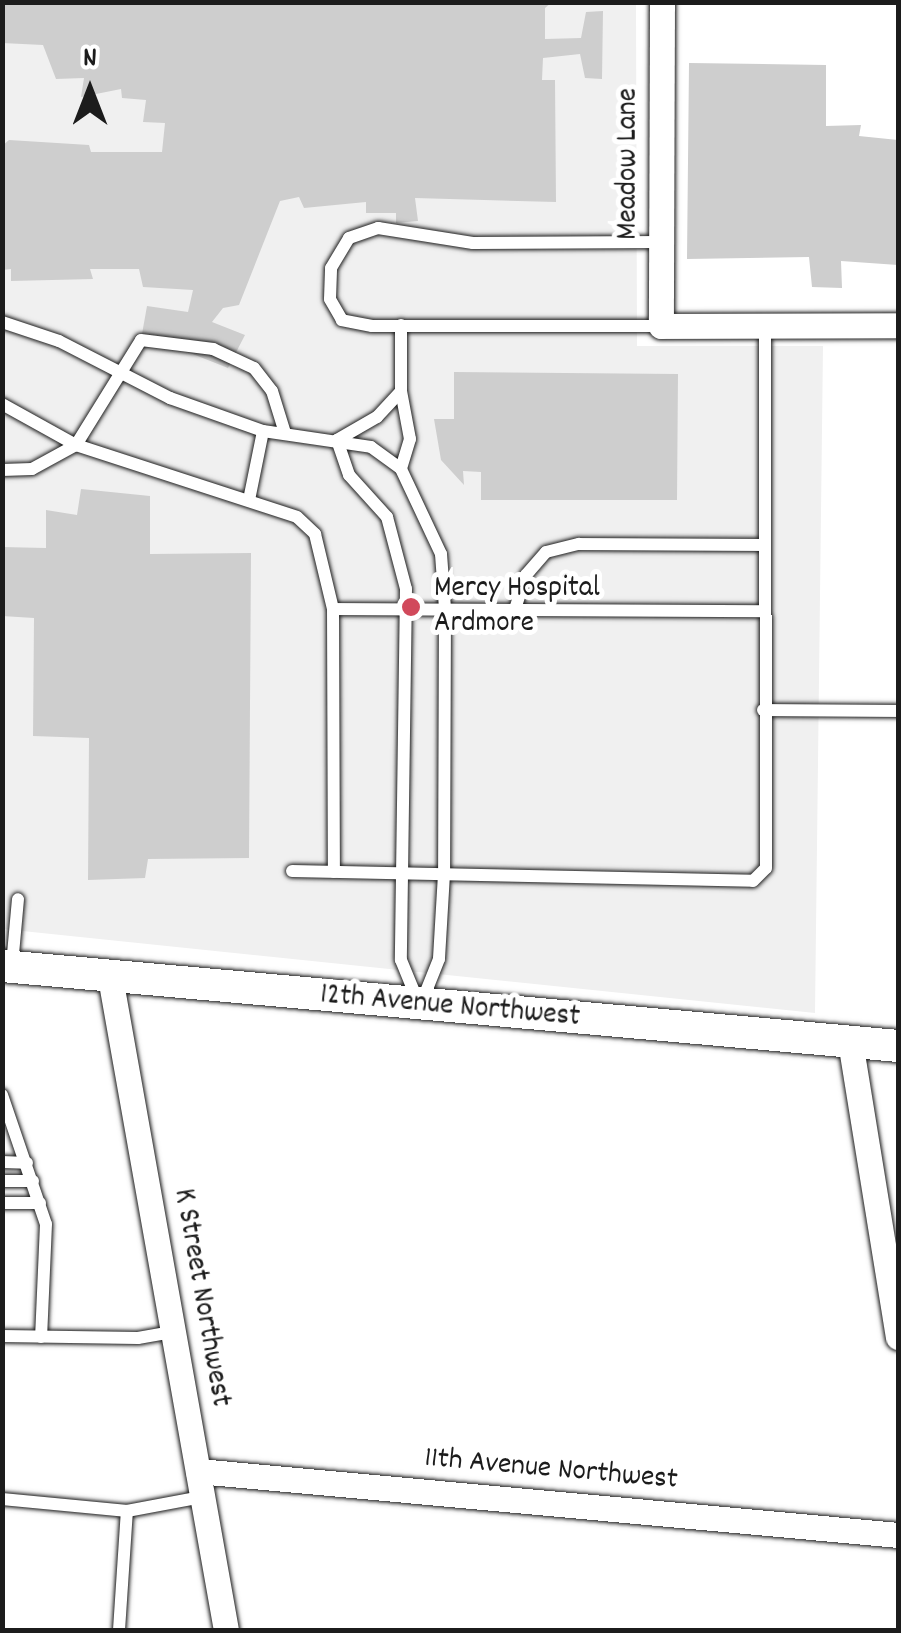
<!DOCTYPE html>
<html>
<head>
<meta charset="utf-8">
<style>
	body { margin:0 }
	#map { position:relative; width:901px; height:1633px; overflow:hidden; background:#fff; font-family:Dekko,sans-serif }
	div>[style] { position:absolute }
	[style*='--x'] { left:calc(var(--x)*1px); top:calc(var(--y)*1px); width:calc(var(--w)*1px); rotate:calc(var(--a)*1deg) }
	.built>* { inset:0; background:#f0f0f0 }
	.building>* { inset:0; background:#cecece }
	.roads { filter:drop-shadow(0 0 2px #1c1c1c) drop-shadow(0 0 2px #1c1c1c) }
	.lane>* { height:12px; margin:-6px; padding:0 6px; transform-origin:6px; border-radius:6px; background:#fff }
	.street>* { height:25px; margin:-12.5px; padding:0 12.5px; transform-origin:12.5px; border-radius:12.5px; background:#fff }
	.secondary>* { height:32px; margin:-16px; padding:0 16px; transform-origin:16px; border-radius:16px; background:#fff }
	.dots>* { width:28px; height:28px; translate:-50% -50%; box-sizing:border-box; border:5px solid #fff; border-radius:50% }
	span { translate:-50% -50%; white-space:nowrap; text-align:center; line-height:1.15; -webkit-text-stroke:10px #fff; paint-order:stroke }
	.street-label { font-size:30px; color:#1c1c1c }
	.poi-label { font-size:30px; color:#1c1c1c }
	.left { translate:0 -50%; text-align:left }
	.frame { position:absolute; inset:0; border:5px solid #1c1c1c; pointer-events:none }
	.north { position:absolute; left:40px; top:40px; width:100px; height:100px; -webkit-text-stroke:8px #fff; paint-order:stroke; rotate:0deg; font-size:28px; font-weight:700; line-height:40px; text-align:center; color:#1c1c1c }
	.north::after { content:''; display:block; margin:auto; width:35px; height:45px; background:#1c1c1c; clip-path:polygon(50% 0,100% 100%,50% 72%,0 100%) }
</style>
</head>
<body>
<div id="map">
	<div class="built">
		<i style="clip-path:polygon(3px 3px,636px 3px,637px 346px,823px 346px,815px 1013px,3px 929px)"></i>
	</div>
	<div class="building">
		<i style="clip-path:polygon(2px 2px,552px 2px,545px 8px,545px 39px,581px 38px,586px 12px,603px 11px,602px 79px,585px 78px,580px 54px,543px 58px,542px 80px,555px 80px,556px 202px,415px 198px,418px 221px,396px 223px,396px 213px,366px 213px,366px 202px,304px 208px,299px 197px,280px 201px,239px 305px,223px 308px,212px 322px,245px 335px,228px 368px,142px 334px,147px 306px,188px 312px,193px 290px,143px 287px,139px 269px,90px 269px,93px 279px,11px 281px,11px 269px,2px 270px,2px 146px,9px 140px,89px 145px,91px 152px,162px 152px,165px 123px,143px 122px,146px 100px,122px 98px,121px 89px,81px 97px,84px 78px,56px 79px,43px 45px,2px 43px)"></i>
		<i style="clip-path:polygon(689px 63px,826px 65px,826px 126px,861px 125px,859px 136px,898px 140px,898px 265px,841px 261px,842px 288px,812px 287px,809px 257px,687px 259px)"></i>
		<i style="clip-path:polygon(454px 372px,678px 374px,677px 500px,481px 500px,481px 472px,463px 471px,464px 485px,441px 460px,434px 419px,454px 419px)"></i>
		<i style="clip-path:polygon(81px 489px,150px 496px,150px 554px,251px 553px,249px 858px,148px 859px,145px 878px,88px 880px,89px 738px,33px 736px,34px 618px,2px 616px,2px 547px,46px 548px,46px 510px,77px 515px)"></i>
	</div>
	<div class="roads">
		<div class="lane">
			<i style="--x:2;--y:322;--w:60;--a:18.4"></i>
			<i style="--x:59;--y:341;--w:125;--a:27.2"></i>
			<i style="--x:170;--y:398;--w:99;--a:19.5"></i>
			<i style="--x:263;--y:431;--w:109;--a:8.4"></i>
			<i style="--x:371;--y:447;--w:37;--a:36"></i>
			<i style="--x:401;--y:469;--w:94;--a:64.8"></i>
			<i style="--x:441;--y:554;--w:54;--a:85.8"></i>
			<i style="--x:445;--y:608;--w:266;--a:90.2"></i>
			<i style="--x:444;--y:874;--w:85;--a:93.4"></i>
			<i style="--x:439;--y:959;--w:43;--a:111.8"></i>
			<i style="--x:401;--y:325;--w:66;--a:90"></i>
			<i style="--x:401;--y:391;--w:49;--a:79.4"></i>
			<i style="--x:410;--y:439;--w:31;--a:107"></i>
			<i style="--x:661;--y:326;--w:289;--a:180"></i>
			<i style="--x:372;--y:326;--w:31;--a:-169"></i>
			<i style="--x:342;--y:320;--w:24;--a:-120"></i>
			<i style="--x:330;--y:299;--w:31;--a:-88"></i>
			<i style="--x:331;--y:268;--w:35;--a:-59"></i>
			<i style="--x:349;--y:238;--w:31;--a:-19"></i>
			<i style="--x:378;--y:228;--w:96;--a:9"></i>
			<i style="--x:473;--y:243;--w:189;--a:-0.3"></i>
			<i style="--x:2;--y:404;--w:85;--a:29"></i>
			<i style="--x:76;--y:445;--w:232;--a:18"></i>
			<i style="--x:297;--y:517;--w:25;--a:43"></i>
			<i style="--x:315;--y:534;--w:77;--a:76.5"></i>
			<i style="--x:333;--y:609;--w:263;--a:89.8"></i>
			<i style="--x:337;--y:440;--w:37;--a:71"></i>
			<i style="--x:349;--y:475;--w:57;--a:47.9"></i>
			<i style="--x:387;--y:517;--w:74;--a:75.2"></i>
			<i style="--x:406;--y:589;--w:371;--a:90.8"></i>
			<i style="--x:401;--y:960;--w:42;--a:67.7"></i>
			<i style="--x:337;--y:440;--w:46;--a:-29.9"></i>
			<i style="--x:377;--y:417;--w:35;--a:-47"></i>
			<i style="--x:2;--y:470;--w:30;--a:-2"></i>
			<i style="--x:32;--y:469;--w:50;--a:-28.6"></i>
			<i style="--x:76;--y:445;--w:123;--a:-58.2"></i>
			<i style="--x:141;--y:340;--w:73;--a:7.1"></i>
			<i style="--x:213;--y:349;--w:45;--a:24.9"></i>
			<i style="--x:254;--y:368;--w:29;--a:52"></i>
			<i style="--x:272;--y:391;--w:44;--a:72.8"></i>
			<i style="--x:249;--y:500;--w:70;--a:-78.5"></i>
			<i style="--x:516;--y:606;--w:33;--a:-72"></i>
			<i style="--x:526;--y:575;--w:30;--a:-49"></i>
			<i style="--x:546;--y:552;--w:34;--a:-14"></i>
			<i style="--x:579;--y:544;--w:183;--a:0.3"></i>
			<i style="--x:333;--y:609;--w:429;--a:0.3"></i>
			<i style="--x:763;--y:710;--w:135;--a:0.4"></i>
			<i style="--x:292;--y:871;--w:461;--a:1.2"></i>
			<i style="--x:753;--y:881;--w:18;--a:-45"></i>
			<i style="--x:766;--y:868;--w:542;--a:-90.11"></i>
			<i style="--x:12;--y:965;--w:66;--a:-84.8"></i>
			<i style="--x:2;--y:1095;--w:136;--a:71.2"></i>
			<i style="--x:46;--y:1224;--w:113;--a:92.5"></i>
			<i style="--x:2;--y:1162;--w:25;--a:2"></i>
			<i style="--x:2;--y:1181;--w:31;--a:0"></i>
			<i style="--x:2;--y:1203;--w:38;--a:0"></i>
			<i style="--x:2;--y:1336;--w:136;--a:0.8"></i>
			<i style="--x:138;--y:1338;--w:36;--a:-10"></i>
			<i style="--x:2;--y:1499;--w:126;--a:5.5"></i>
			<i style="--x:127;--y:1511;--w:76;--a:-10.6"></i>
			<i style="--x:119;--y:1630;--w:119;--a:-86.2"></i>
		</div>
		<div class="street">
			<i style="--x:662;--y:2;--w:324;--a:90.2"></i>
			<i style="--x:661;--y:326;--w:237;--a:-0.2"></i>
			<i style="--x:110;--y:977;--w:663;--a:79.93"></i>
			<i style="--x:850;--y:1041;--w:300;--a:80.8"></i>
			<i style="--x:198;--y:1471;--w:703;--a:5.22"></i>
		</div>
		<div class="secondary">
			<i style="--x:2;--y:966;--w:900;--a:5.1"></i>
		</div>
	</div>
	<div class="dots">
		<i style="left:411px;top:607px;background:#d1495b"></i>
	</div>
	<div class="street-label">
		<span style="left:630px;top:164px;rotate:-90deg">Meadow Lane</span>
		<span style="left:450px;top:1008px;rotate:5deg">12th Avenue Northwest</span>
		<span style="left:200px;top:1298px;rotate:80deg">K Street Northwest</span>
		<span style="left:551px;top:1471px;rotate:5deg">11th Avenue Northwest</span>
	</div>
	<div class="poi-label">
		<span class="left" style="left:434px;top:607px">Mercy Hospital<br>Ardmore</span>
	</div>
	<div class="frame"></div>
	<div class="north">N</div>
</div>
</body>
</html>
